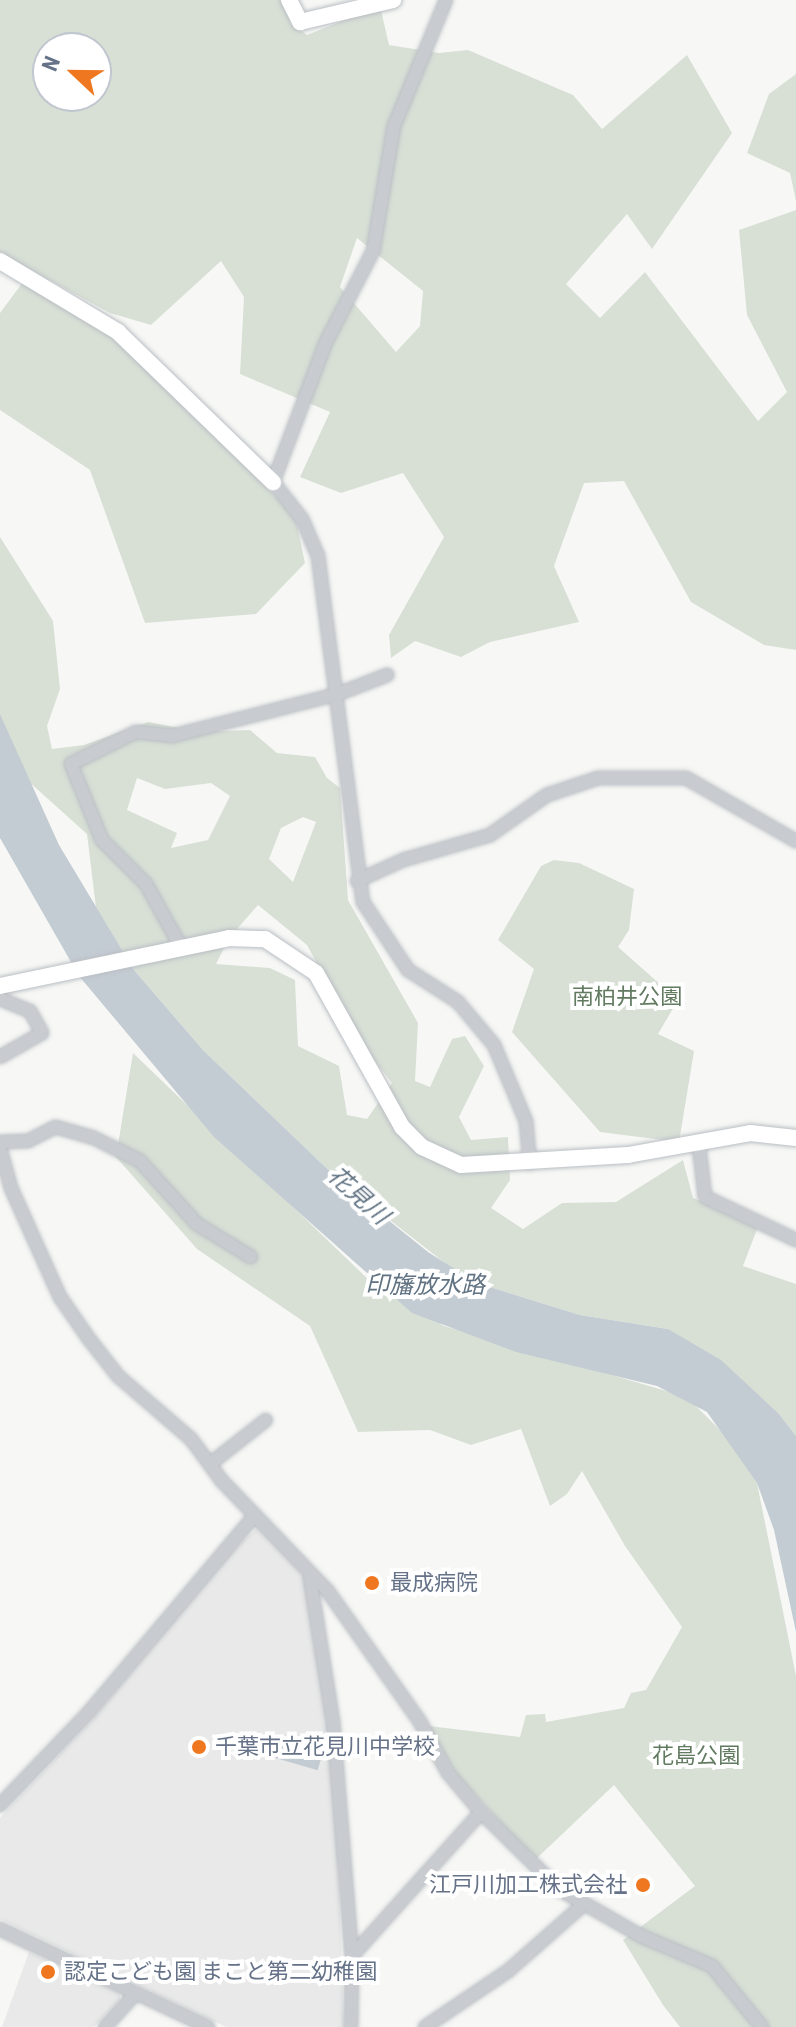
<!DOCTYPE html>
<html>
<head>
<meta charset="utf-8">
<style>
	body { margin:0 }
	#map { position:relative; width:796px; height:2027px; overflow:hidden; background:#f7f8f5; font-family:"Roboto Condensed","Noto Sans JP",sans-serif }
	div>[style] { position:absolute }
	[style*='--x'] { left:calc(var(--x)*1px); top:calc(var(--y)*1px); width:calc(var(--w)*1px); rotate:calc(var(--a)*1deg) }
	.built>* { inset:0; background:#e8e9e8 }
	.green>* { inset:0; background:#d8e0d6 }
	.water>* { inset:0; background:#c4ccd3; transform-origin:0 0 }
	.roads { filter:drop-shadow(0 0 2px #babec4) drop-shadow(0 0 2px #babec4) }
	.street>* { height:12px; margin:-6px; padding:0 6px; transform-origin:6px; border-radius:6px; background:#c8cbcf }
	.secondary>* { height:16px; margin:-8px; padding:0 8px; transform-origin:8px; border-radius:8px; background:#fff }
	.dots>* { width:22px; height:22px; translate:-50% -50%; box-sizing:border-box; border:4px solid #fff; border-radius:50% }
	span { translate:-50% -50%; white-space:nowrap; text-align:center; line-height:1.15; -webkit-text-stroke:8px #fff; paint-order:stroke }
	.park-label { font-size:22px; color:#617a60 }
	.poi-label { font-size:22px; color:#657288 }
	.left { translate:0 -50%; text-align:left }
	.right { translate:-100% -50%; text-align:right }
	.water-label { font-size:24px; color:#617383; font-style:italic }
	.north { position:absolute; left:32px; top:32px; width:80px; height:80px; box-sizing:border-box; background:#fff; border:2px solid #c1c7cf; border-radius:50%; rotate:292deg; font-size:22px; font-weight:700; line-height:32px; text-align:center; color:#657288 }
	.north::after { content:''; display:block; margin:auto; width:28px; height:36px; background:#ee771f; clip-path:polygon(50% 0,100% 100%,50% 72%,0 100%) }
</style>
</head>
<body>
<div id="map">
	<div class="built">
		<i style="clip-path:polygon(257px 1528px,269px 1532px,310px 1585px,335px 1779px,344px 2027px,226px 2027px,0 1919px,0 1818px,96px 1716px,220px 1563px)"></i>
		<i style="clip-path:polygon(29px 1952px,120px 1993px,120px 1999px,94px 2027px,2px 2027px)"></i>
	</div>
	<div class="green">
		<i style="clip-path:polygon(evenodd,0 0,285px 0,290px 23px,307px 35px,380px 6px,389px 45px,439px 53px,468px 50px,573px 95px,602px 129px,687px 55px,732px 133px,652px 249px,627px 214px,566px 284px,600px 318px,645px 272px,758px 421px,787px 392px,747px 315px,739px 230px,796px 210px,796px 650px,764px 645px,691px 602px,624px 481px,584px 483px,554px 566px,579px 622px,490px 642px,461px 657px,415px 641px,391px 658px,389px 635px,444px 537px,403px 473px,341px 493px,300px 477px,330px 412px,240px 374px,244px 297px,221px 261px,151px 325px,110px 313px,0 253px,0 0,48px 48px,96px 48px,96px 96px,48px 96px,48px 48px,0 0,357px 238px,423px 291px,420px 326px,396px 352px,340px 287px,357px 238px)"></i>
		<i style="clip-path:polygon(796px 74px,796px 201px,790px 173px,747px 153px,769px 94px)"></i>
		<i style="clip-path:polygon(23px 282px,125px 343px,295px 516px,305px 563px,256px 614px,145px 623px,90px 470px,0 410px,0 313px)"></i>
		<i style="clip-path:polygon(evenodd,0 537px,53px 621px,60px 689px,47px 726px,52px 749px,84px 745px,148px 722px,200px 732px,250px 730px,277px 753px,315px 757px,327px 778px,340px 788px,348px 900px,418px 1023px,415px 1081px,430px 1087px,452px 1039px,465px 1036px,484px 1066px,459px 1117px,471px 1140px,508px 1137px,510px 1180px,491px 1208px,523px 1229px,562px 1203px,616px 1202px,683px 1160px,693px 1198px,759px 1224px,743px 1266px,796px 1284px,796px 1436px,780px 1415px,668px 1329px,580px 1315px,477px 1283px,454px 1270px,341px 1182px,203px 1050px,134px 970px,96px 908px,87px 834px,28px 781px,0 729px,0 537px,137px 778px,165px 789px,211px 783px,230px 796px,208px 840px,171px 848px,177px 833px,127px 810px,137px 778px,0 537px,303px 817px,316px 822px,293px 882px,269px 859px,281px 828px,303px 817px,0 537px,258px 905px,307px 945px,360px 1042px,392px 1083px,367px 1119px,347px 1115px,339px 1066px,298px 1046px,295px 980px,270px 968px,216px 964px,229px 938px,258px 905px)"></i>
		<i style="clip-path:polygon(554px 860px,579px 863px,634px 889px,629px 930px,618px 947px,678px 1000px,658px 1034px,694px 1051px,679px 1142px,600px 1132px,512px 1032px,534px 969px,498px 940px,541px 866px)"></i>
		<i style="clip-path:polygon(133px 1053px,371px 1282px,444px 1326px,687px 1397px,729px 1439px,757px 1483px,796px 1676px,796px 2027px,680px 2027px,663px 2005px,623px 1940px,695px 1886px,614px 1785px,535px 1860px,456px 1774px,429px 1726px,520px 1737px,526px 1715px,545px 1714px,546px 1722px,624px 1708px,631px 1693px,646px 1690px,682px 1627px,625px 1546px,582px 1471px,567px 1494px,550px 1506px,521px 1429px,471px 1445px,430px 1430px,358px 1432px,310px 1326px,197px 1249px,116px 1157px)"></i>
	</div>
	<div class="water">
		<i style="clip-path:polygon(0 714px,59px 845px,134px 970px,203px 1050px,341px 1182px,428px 1252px,477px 1283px,580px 1315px,668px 1329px,721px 1360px,780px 1415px,796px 1436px,796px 1632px,774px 1530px,757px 1483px,707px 1412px,657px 1386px,516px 1352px,412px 1313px,214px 1137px,79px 976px,0 838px)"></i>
		<i style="left:282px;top:1735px;width:44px;height:24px;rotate:16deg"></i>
	</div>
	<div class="roads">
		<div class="street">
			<i style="--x:446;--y:0;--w:136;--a:112.4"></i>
			<i style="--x:394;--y:126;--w:127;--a:99.5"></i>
			<i style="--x:373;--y:251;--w:102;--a:117.3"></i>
			<i style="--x:326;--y:342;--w:150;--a:110.7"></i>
			<i style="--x:273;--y:482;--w:47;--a:51.9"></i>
			<i style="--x:302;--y:519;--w:40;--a:66.6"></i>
			<i style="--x:318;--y:556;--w:349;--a:82.6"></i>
			<i style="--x:363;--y:902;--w:82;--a:56.5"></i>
			<i style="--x:408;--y:970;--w:59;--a:32.6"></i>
			<i style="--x:458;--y:1002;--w:56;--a:50.1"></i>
			<i style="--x:494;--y:1045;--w:82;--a:67.2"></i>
			<i style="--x:526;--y:1121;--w:43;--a:84.7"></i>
			<i style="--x:357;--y:881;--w:51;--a:-24.5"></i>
			<i style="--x:403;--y:860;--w:91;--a:-16"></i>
			<i style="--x:490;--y:835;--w:70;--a:-35.1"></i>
			<i style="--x:547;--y:795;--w:54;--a:-18.4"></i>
			<i style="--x:598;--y:778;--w:88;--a:0"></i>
			<i style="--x:686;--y:778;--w:127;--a:29.8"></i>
			<i style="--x:181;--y:947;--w:72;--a:-119.1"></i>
			<i style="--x:146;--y:884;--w:62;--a:-135"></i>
			<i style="--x:102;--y:840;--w:82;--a:-112.2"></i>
			<i style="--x:71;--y:764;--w:72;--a:-26.2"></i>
			<i style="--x:136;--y:732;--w:36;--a:6"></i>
			<i style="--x:172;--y:736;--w:171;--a:-14.2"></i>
			<i style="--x:338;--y:694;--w:53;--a:-21.2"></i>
			<i style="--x:0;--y:999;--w:32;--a:22"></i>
			<i style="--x:30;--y:1011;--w:25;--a:61"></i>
			<i style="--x:42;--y:1033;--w:48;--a:150.3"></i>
			<i style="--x:0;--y:1142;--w:28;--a:-2"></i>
			<i style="--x:28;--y:1141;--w:31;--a:-27"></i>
			<i style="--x:56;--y:1127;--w:37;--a:16"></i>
			<i style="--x:92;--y:1137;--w:54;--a:26.6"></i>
			<i style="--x:140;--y:1161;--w:85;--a:47.9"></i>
			<i style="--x:197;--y:1224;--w:63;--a:31.4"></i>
			<i style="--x:699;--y:1146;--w:51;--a:83.3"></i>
			<i style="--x:705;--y:1197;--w:101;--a:25.3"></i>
			<i style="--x:0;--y:1148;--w:41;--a:74.6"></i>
			<i style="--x:11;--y:1188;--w:120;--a:65.8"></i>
			<i style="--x:60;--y:1297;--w:51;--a:55.4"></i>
			<i style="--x:89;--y:1339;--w:47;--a:51.9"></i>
			<i style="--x:118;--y:1376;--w:96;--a:40.8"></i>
			<i style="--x:191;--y:1439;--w:52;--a:53.6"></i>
			<i style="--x:222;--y:1481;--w:151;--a:46.1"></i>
			<i style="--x:327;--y:1590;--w:161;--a:54.8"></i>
			<i style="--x:420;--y:1722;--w:58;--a:61.2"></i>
			<i style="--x:448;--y:1773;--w:51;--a:49.8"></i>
			<i style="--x:481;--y:1812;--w:110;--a:44.6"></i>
			<i style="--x:559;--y:1889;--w:95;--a:29.8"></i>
			<i style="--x:641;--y:1936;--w:77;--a:22.9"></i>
			<i style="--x:712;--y:1966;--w:79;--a:50.7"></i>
			<i style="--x:210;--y:1464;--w:71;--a:-38.2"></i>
			<i style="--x:310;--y:1578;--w:145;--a:80.9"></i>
			<i style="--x:333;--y:1721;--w:236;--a:85.4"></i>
			<i style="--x:352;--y:1956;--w:71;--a:90.8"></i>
			<i style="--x:0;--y:1805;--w:130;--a:-46.2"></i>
			<i style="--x:90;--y:1711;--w:256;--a:-49.9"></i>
			<i style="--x:0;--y:1929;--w:230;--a:25.2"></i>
			<i style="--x:352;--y:1956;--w:193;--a:-48.1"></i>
			<i style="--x:105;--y:2027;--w:46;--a:-47.6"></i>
			<i style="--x:425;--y:2027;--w:100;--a:-34"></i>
			<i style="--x:508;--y:1971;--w:101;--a:-41.4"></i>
		</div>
		<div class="secondary">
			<i style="--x:289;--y:0;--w:25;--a:63"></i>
			<i style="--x:300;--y:22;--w:96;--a:-13.3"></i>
			<i style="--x:0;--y:261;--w:138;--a:31"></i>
			<i style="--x:118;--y:332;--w:216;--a:44.1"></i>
			<i style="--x:0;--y:986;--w:234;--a:-11.8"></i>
			<i style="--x:229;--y:938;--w:36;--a:2"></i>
			<i style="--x:265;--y:939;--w:61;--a:33.7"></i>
			<i style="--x:316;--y:973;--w:176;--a:60.8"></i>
			<i style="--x:402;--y:1127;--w:28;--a:45"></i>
			<i style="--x:422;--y:1147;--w:43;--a:24.8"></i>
			<i style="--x:461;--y:1165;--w:167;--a:-3.4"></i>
			<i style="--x:628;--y:1155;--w:124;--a:-10.2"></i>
			<i style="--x:750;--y:1133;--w:46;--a:6.2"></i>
		</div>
	</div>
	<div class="dots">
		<i style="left:372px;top:1583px;background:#ee771f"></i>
		<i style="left:199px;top:1747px;background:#ee771f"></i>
		<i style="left:643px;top:1885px;background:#ee771f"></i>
		<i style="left:48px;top:1972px;background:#ee771f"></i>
	</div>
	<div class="park-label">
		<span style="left:627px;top:997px">南柏井公園</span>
		<span style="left:696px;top:1756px">花島公園</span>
	</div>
	<div class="poi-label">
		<span class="left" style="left:390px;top:1583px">最成病院</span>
		<span class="left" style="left:215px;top:1747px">千葉市立花見川中学校</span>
		<span class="right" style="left:627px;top:1885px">江戸川加工株式会社</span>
		<span class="left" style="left:64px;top:1972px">認定こども園 まこと第二幼稚園</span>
	</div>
	<div class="water-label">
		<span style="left:358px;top:1196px;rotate:42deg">花見川</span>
		<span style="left:425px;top:1286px">印旛放水路</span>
	</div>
	<div class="north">N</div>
</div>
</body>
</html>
